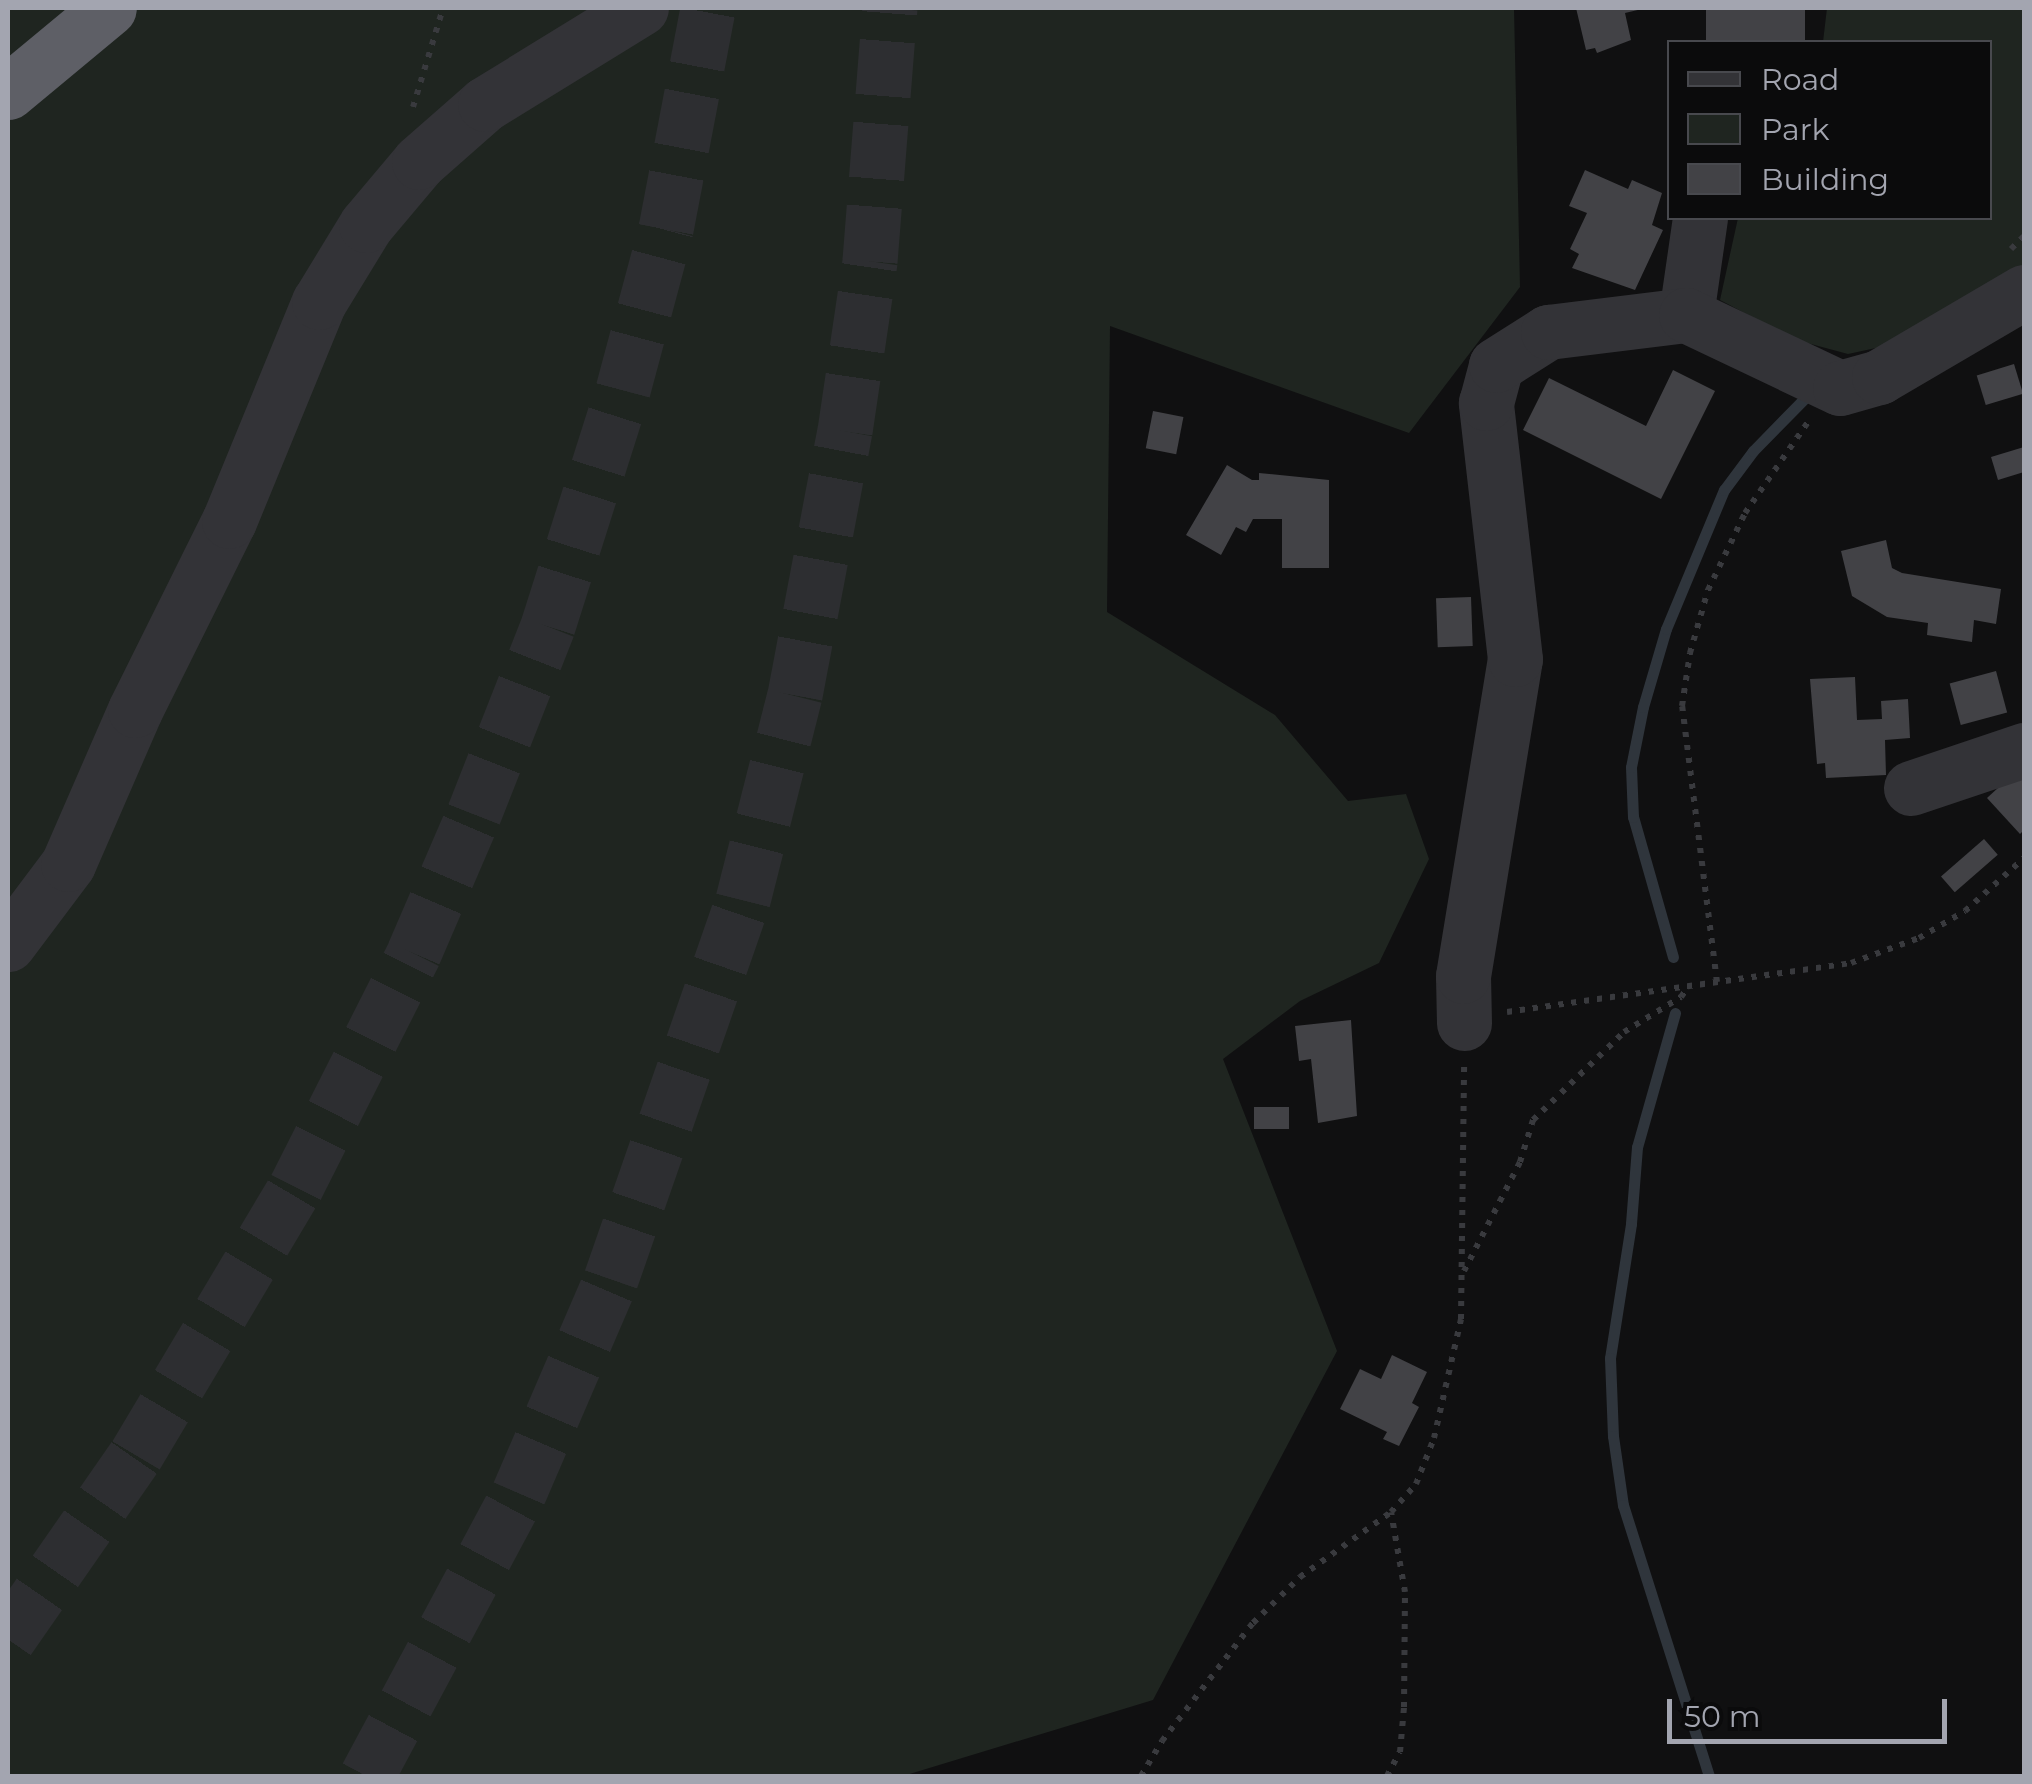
<!DOCTYPE html>
<html>
<head>
<meta charset="utf-8">
<style>
	body { margin:0 }
	#map { position:relative; width:2032px; height:1784px; overflow:hidden; background:#101011; font-family:Montserrat,sans-serif }
	div>[style] { position:absolute }
	[style*='--x'] { left:calc(var(--x)*1px); top:calc(var(--y)*1px); width:calc(var(--w)*1px); rotate:calc(var(--a)*1deg) }
	.green>* { inset:0; background:#1f2520 }
	.stream>* { height:11px; margin:-5.5px; padding:0 5.5px; transform-origin:5.5px; border-radius:5.5px; background:#2f353c }
	.building>* { inset:0; background:#424246; transform-origin:0 0 }
	.highway-tunnel>* { height:55px; margin-top:-27.5px; transform-origin:0; background:repeating-linear-gradient(90deg,#2d2e31 0 55px,transparent 0 83px) }
	.path>* { height:6px; margin-top:-3px; transform-origin:0; background:repeating-linear-gradient(90deg,#393a3e 0 5px,transparent 0 13px) }
	.minor>* { height:55px; margin:-27.5px; padding:0 27.5px; transform-origin:27.5px; border-radius:27.5px; background:#333337 }
	.highway>* { height:55px; margin:-27.5px; padding:0 27.5px; transform-origin:27.5px; border-radius:27.5px; background:#5e5f66 }
	span { translate:-50% -50%; white-space:nowrap; text-align:center; line-height:1.15; -webkit-text-stroke:8px #0b0b0c; paint-order:stroke }
	.frame { position:absolute; inset:0; border:10px solid #a3a5b0; pointer-events:none }
	.legend { position:absolute; left:1667px; top:40px; width:325px; height:180px; box-sizing:border-box; background:#0b0b0c; border:2px solid #48494e; margin:0; padding:12px 18px; list-style:none; font-size:30px; color:#a3a5b0 }
	.legend li { display:flex; align-items:center; gap:20px; height:50px }
	.legend b { width:50px; border:2px solid #48494e }
	.scale { position:absolute; left:1667px; top:1699px; width:280px; height:45px; box-sizing:border-box; border:5px solid #a3a5b0; border-top:0; padding-left:12px; font-size:30px; line-height:35px; white-space:nowrap; color:#a3a5b0; -webkit-text-stroke:8px #0b0b0c; paint-order:stroke }
</style>
</head>
<body>
<div id="map">
	<div class="green">
		<i style="clip-path:polygon(8px 8px,1514px 8px,1520px 287px,1409px 433px,1110px 326px,1107px 612px,1275px 715px,1348px 801px,1406px 794px,1429px 859px,1379px 963px,1300px 1001px,1223px 1059px,1337px 1351px,1153px 1700px,903px 1776px,8px 1776px)"></i>
		<i style="clip-path:polygon(1827px 8px,2024px 8px,2024px 265px,1885px 346px,1848px 354px,1796px 340px,1720px 300px,1738px 218px,1990px 218px,1990px 42px,1823px 42px)"></i>
	</div>
	<div class="stream">
		<i style="--x:1673;--y:957;--w:146;--a:-105.9"></i>
		<i style="--x:1633;--y:817;--w:50;--a:-92.3"></i>
		<i style="--x:1631;--y:767;--w:61;--a:-78.7"></i>
		<i style="--x:1643;--y:707;--w:81;--a:-73.6"></i>
		<i style="--x:1666;--y:629;--w:151;--a:-67.4"></i>
		<i style="--x:1724;--y:490;--w:49;--a:-53.4"></i>
		<i style="--x:1753;--y:451;--w:73;--a:-45.6"></i>
		<i style="--x:1675;--y:1013;--w:139;--a:105.8"></i>
		<i style="--x:1637;--y:1147;--w:77;--a:94.5"></i>
		<i style="--x:1631;--y:1224;--w:136;--a:98.9"></i>
		<i style="--x:1610;--y:1358;--w:78;--a:87.8"></i>
		<i style="--x:1613;--y:1436;--w:70;--a:81.8"></i>
		<i style="--x:1623;--y:1505;--w:284;--a:72.4"></i>
	</div>
	<div class="building">
		<i style="clip-path:polygon(1576px 8px,1642px 8px,1642px 9px,1625px 13px,1631px 40px,1597px 53px,1595px 48px,1586px 50px)"></i>
		<i style="left:1706px;top:8px;width:99px;height:35px"></i>
		<i style="clip-path:polygon(1585px 170px,1628px 189px,1632px 180px,1662px 193px,1652px 225px,1663px 230px,1635px 290px,1572px 268px,1579px 254px,1570px 249px,1587px 213px,1569px 206px)"></i>
		<i style="left:2014px;top:364px;width:31px;height:39px;rotate:73deg"></i>
		<i style="clip-path:polygon(1673px 370px,1715px 391px,1661px 499px,1523px 430px,1549px 378px,1646px 426px)"></i>
		<i style="left:1153px;top:411px;width:31px;height:38px;rotate:11deg"></i>
		<i style="clip-path:polygon(2024px 447px,2024px 472px,1998px 480px,1991px 457px)"></i>
		<i style="clip-path:polygon(1227px 465px,1252px 480px,1259px 480px,1259px 473px,1329px 480px,1329px 568px,1282px 568px,1282px 519px,1253px 519px,1246px 532px,1236px 527px,1221px 555px,1186px 535px)"></i>
		<i style="clip-path:polygon(1886px 540px,1892px 568px,1902px 573px,2001px 589px,1996px 624px,1974px 620px,1972px 642px,1927px 635px,1928px 623px,1887px 617px,1852px 596px,1841px 551px)"></i>
		<i style="left:1471px;top:597px;width:49px;height:35px;rotate:88deg"></i>
		<i style="left:1996px;top:671px;width:43px;height:48px;rotate:75deg"></i>
		<i style="clip-path:polygon(1855px 677px,1857px 720px,1882px 719px,1881px 701px,1908px 699px,1910px 738px,1885px 740px,1886px 775px,1826px 778px,1825px 763px,1817px 764px,1810px 679px)"></i>
		<i style="clip-path:polygon(2024px 764px,2024px 830px,2020px 834px,1987px 798px)"></i>
		<i style="left:1984px;top:839px;width:21px;height:57px;rotate:49deg"></i>
		<i style="clip-path:polygon(1351px 1020px,1357px 1116px,1318px 1123px,1311px 1059px,1299px 1061px,1295px 1026px)"></i>
		<i style="left:1254px;top:1107px;width:35px;height:22px"></i>
		<i style="clip-path:polygon(1392px 1355px,1427px 1372px,1412px 1403px,1419px 1407px,1399px 1446px,1383px 1439px,1387px 1432px,1340px 1409px,1360px 1369px,1381px 1379px)"></i>
	</div>
	<div class="highway-tunnel">
		<i style="--x:8;--y:1639;--w:224;--a:-55.2"></i>
		<i style="--x:136;--y:1455;--w:312;--a:-59.2"></i>
		<i style="--x:296;--y:1187;--w:262;--a:-63.2"></i>
		<i style="--x:414;--y:953;--w:151;--a:-66.7"></i>
		<i style="--x:474;--y:814;--w:202;--a:-68.5"></i>
		<i style="--x:548;--y:626;--w:248;--a:-72.4"></i>
		<i style="--x:623;--y:390;--w:167;--a:-75"></i>
		<i style="--x:666;--y:229;--w:225;--a:-79.2"></i>
		<i style="--x:367;--y:1776;--w:321;--a:-61.8"></i>
		<i style="--x:519;--y:1493;--w:233;--a:-66.7"></i>
		<i style="--x:611;--y:1279;--w:401;--a:-70.8"></i>
		<i style="--x:743;--y:900;--w:211;--a:-75.8"></i>
		<i style="--x:795;--y:695;--w:269;--a:-79.3"></i>
		<i style="--x:845;--y:431;--w:172;--a:-81.6"></i>
		<i style="--x:870;--y:261;--w:254;--a:-85.5"></i>
	</div>
	<div class="path">
		<i style="--x:413;--y:107;--w:103;--a:-73.1"></i>
		<i style="--x:2011;--y:249;--w:18;--a:-45"></i>
		<i style="--x:1717;--y:982;--w:278;--a:-97.2"></i>
		<i style="--x:1682;--y:706;--w:54;--a:-81.4"></i>
		<i style="--x:1690;--y:653;--w:66;--a:-74.1"></i>
		<i style="--x:1708;--y:590;--w:85;--a:-64.3"></i>
		<i style="--x:1745;--y:513;--w:111;--a:-55.3"></i>
		<i style="--x:1507;--y:1012;--w:347;--a:-8.1"></i>
		<i style="--x:1851;--y:963;--w:72;--a:-20.2"></i>
		<i style="--x:1919;--y:938;--w:53;--a:-30.4"></i>
		<i style="--x:1965;--y:911;--w:79;--a:-41.9"></i>
		<i style="--x:1464;--y:1271;--w:123;--a:-62.8"></i>
		<i style="--x:1520;--y:1162;--w:44;--a:-72.8"></i>
		<i style="--x:1533;--y:1120;--w:127;--a:-44"></i>
		<i style="--x:1624;--y:1032;--w:67;--a:-31.6"></i>
		<i style="--x:1681;--y:997;--w:12;--a:-55"></i>
		<i style="--x:1141;--y:1776;--w:41;--a:-59"></i>
		<i style="--x:1162;--y:1741;--w:149;--a:-52.4"></i>
		<i style="--x:1253;--y:1623;--w:66;--a:-44.4"></i>
		<i style="--x:1300;--y:1577;--w:112;--a:-35.5"></i>
		<i style="--x:1391;--y:1512;--w:38;--a:-48"></i>
		<i style="--x:1416;--y:1484;--w:49;--a:-68.6"></i>
		<i style="--x:1434;--y:1438;--w:122;--a:-77.2"></i>
		<i style="--x:1461;--y:1319;--w:252;--a:-89.3"></i>
		<i style="--x:1387;--y:1776;--w:27;--a:-62"></i>
		<i style="--x:1400;--y:1752;--w:45;--a:-84.9"></i>
		<i style="--x:1404;--y:1707;--w:115;--a:-89.5"></i>
		<i style="--x:1405;--y:1592;--w:81;--a:-99.9"></i>
	</div>
	<div class="minor">
		<i style="--x:1686;--y:315;--w:98;--a:-81.8"></i>
		<i style="--x:1911;--y:788;--w:119;--a:-18.6"></i>
		<i style="--x:8;--y:944;--w:100;--a:-53.1"></i>
		<i style="--x:68;--y:864;--w:168;--a:-66.5"></i>
		<i style="--x:135;--y:710;--w:211;--a:-63.6"></i>
		<i style="--x:229;--y:521;--w:237;--a:-67.7"></i>
		<i style="--x:319;--y:302;--w:90;--a:-58.6"></i>
		<i style="--x:366;--y:225;--w:82;--a:-49.9"></i>
		<i style="--x:419;--y:162;--w:88;--a:-41.3"></i>
		<i style="--x:485;--y:104;--w:183;--a:-31.6"></i>
		<i style="--x:1464;--y:1023;--w:47;--a:-91.2"></i>
		<i style="--x:1463;--y:976;--w:321;--a:-80.7"></i>
		<i style="--x:1515;--y:659;--w:258;--a:-96.5"></i>
		<i style="--x:1486;--y:403;--w:39;--a:-75"></i>
		<i style="--x:1496;--y:365;--w:62;--a:-32.4"></i>
		<i style="--x:1548;--y:332;--w:139;--a:-7"></i>
		<i style="--x:1686;--y:315;--w:170;--a:25.4"></i>
		<i style="--x:1840;--y:388;--w:41;--a:-15.8"></i>
		<i style="--x:1879;--y:377;--w:168;--a:-30.4"></i>
	</div>
	<div class="highway">
		<i style="--x:8;--y:92;--w:131;--a:-39.7"></i>
	</div>
	<div class="frame"></div>
	<ul class="legend">
	<li><b style="height:12px;background:#333337"></b>Road</li>
	<li><b style="height:28px;background:#1f2520"></b>Park</li>
	<li><b style="height:28px;background:#424246"></b>Building</li>
	</ul>
	<div class="scale">50 m</div>
</div>
</body>
</html>
